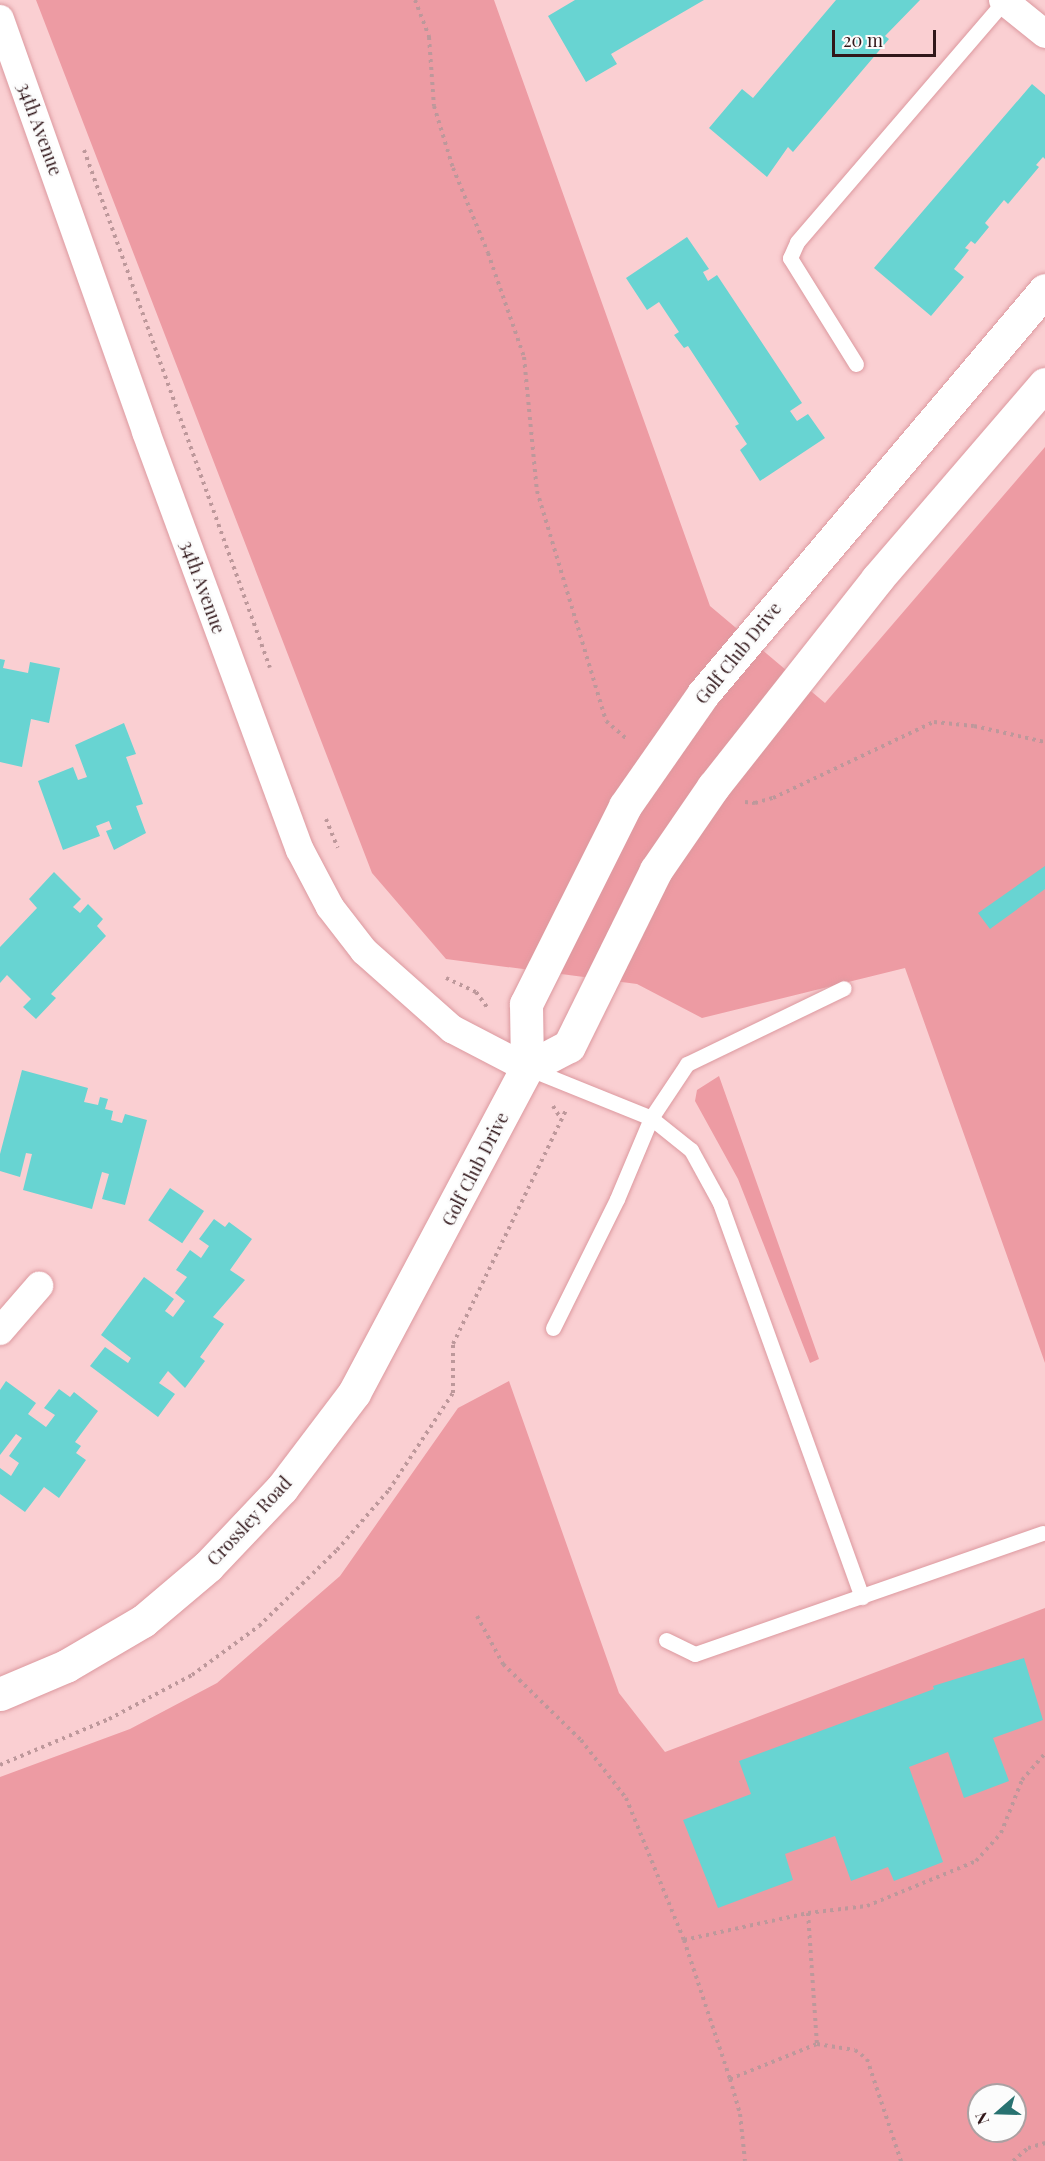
<!DOCTYPE html>
<html>
<head>
<meta charset="utf-8">
<style>
	body { margin:0 }
	#map { position:relative; width:1045px; height:2161px; overflow:hidden; background:#facfd2; font-family:"Playfair Display",serif }
	div>[style] { position:absolute }
	[style*='--x'] { left:calc(var(--x)*1px); top:calc(var(--y)*1px); width:calc(var(--w)*1px); rotate:calc(var(--a)*1deg) }
	.green>* { inset:0; background:#ed9ba3 }
	.building>* { inset:0; background:#68d4d2; transform-origin:0 0 }
	.path>* { height:4px; margin-top:-2px; transform-origin:0; background:repeating-linear-gradient(90deg,#bd989b 0 3px,transparent 0 7.5px) }
	.roads { filter:drop-shadow(0 0 2px #dc999f) drop-shadow(0 0 2px #dc999f) }
	.lane>* { height:15px; margin:-7.5px; padding:0 7.5px; transform-origin:7.5px; border-radius:7.5px; background:#fff }
	.street>* { height:28px; margin:-14px; padding:0 14px; transform-origin:14px; border-radius:14px; background:#fff }
	.secondary>* { height:33px; margin:-16.5px; padding:0 16.5px; transform-origin:16.5px; border-radius:16.5px; background:#fff }
	span { translate:-50% -50%; white-space:nowrap; text-align:center; line-height:1.15; -webkit-text-stroke:5px #fcfcfc; paint-order:stroke }
	.street-label { font-size:18px; color:#31171a }
	.north { position:absolute; left:967px; top:2083px; width:60px; height:60px; box-sizing:border-box; background:#fcfcfc; border:2px solid #aba0a2; border-radius:50%; rotate:250deg; font-size:16px; font-weight:700; line-height:24px; text-align:center; color:#31171a }
	.north::after { content:''; display:block; margin:auto; width:21px; height:27px; background:#287271; clip-path:polygon(50% 0,100% 100%,50% 72%,0 100%) }
	.scale { position:absolute; left:832px; top:30px; width:104px; height:27px; box-sizing:border-box; border:3px solid #31171a; border-top:0; padding-left:8px; font-size:18px; line-height:21px; white-space:nowrap; color:#31171a; -webkit-text-stroke:4px #fcfcfc; paint-order:stroke }
</style>
</head>
<body>
<div id="map">
	<div class="green">
		<i style="clip-path:polygon(36px 0,494px 0,710px 606px,825px 703px,1045px 447px,1045px 1363px,905px 968px,702px 1018px,637px 984px,446px 959px,372px 873px)"></i>
		<i style="clip-path:polygon(719px 1076px,819px 1359px,810px 1363px,738px 1179px,695px 1101px,697px 1090px)"></i>
		<i style="clip-path:polygon(evenodd,509px 1381px,619px 1693px,665px 1752px,1045px 1608px,1045px 2161px,0 2161px,0 1777px,130px 1729px,217px 1683px,340px 1576px,458px 1408px,509px 1381px,979px 2095px,1015px 2095px,1015px 2131px,979px 2131px,979px 2095px)"></i>
	</div>
	<div class="building">
		<i style="clip-path:polygon(575px 0,704px 0,611px 54px,617px 64px,586px 82px,548px 16px)"></i>
		<i style="clip-path:polygon(836px 0,920px 0,885px 36px,889px 39px,793px 152px,788px 147px,767px 177px,709px 128px,742px 89px,753px 98px)"></i>
		<i style="clip-path:polygon(1032px 84px,1045px 95px,1045px 159px,1043px 157px,1036px 165px,1039px 167px,1008px 204px,1004px 200px,985px 223px,989px 227px,975px 244px,971px 241px,965px 248px,969px 250px,954px 269px,964px 277px,931px 316px,874px 268px)"></i>
		<i style="clip-path:polygon(687px 237px,709px 269px,703px 272px,708px 281px,717px 275px,802px 403px,790px 411px,797px 421px,808px 414px,825px 438px,760px 481px,740px 450px,747px 444px,735px 426px,739px 424px,688px 346px,684px 348px,674px 335px,679px 332px,659px 302px,647px 310px,626px 278px)"></i>
		<i style="clip-path:polygon(0 659px,5px 660px,3px 668px,28px 673px,30px 662px,60px 668px,49px 723px,31px 719px,22px 767px,0 762px)"></i>
		<i style="clip-path:polygon(124px 723px,136px 754px,126px 757px,143px 804px,136px 806px,146px 833px,114px 850px,106px 831px,112px 829px,109px 821px,96px 826px,100px 836px,63px 850px,38px 781px,73px 767px,78px 780px,87px 777px,75px 745px)"></i>
		<i style="clip-path:polygon(1045px 866px,1045px 889px,990px 929px,978px 913px)"></i>
		<i style="clip-path:polygon(54px 872px,81px 899px,73px 907px,80px 913px,88px 904px,103px 919px,97px 926px,106px 936px,51px 994px,56px 998px,36px 1019px,23px 1007px,31px 999px,7px 975px,0 983px,0 947px,37px 908px,29px 899px)"></i>
		<i style="clip-path:polygon(22px 1070px,88px 1088px,84px 1102px,98px 1105px,100px 1097px,108px 1099px,105px 1109px,113px 1111px,111px 1120px,122px 1123px,125px 1114px,147px 1120px,125px 1205px,102px 1199px,109px 1174px,102px 1172px,92px 1209px,23px 1190px,32px 1154px,26px 1153px,20px 1177px,0 1171px,0 1154px)"></i>
		<i style="left:170px;top:1188px;width:41px;height:39px;rotate:34deg"></i>
		<i style="clip-path:polygon(214px 1219px,225px 1227px,229px 1222px,252px 1239px,230px 1270px,245px 1280px,213px 1317px,224px 1324px,200px 1357px,205px 1361px,185px 1388px,168px 1371px,159px 1383px,175px 1394px,158px 1417px,90px 1366px,105px 1347px,128px 1363px,131px 1358px,101px 1335px,144px 1277px,174px 1299px,165px 1311px,173px 1317px,185px 1301px,175px 1293px,187px 1277px,176px 1270px,190px 1250px,201px 1258px,209px 1246px,199px 1239px)"></i>
		<i style="clip-path:polygon(6px 1381px,36px 1403px,28px 1414px,46px 1427px,55px 1415px,44px 1408px,59px 1389px,70px 1397px,74px 1392px,98px 1411px,75px 1442px,81px 1446px,76px 1453px,86px 1460px,59px 1498px,44px 1487px,25px 1512px,0 1494px,0 1468px,11px 1476px,19px 1463px,9px 1456px,22px 1438px,16px 1434px,0 1455px,0 1390px)"></i>
		<i style="clip-path:polygon(1024px 1658px,1043px 1720px,993px 1738px,1009px 1781px,964px 1798px,948px 1752px,909px 1767px,943px 1862px,894px 1881px,888px 1867px,851px 1881px,835px 1836px,785px 1854px,793px 1880px,718px 1908px,683px 1820px,751px 1794px,739px 1761px,934px 1689px,933px 1686px)"></i>
	</div>
	<div class="path">
		<i style="--x:415;--y:0;--w:40;--a:69"></i>
		<i style="--x:429;--y:37;--w:69;--a:85.9"></i>
		<i style="--x:434;--y:106;--w:65;--a:73"></i>
		<i style="--x:453;--y:168;--w:92;--a:67.6"></i>
		<i style="--x:488;--y:253;--w:110;--a:70.9"></i>
		<i style="--x:524;--y:357;--w:135;--a:84.5"></i>
		<i style="--x:537;--y:491;--w:240;--a:73.3"></i>
		<i style="--x:606;--y:721;--w:29;--a:41"></i>
		<i style="--x:84;--y:150;--w:550;--a:70.25"></i>
		<i style="--x:745;--y:802;--w:10;--a:6"></i>
		<i style="--x:755;--y:803;--w:19;--a:-16"></i>
		<i style="--x:773;--y:798;--w:178;--a:-25.3"></i>
		<i style="--x:934;--y:722;--w:40;--a:5.7"></i>
		<i style="--x:974;--y:726;--w:73;--a:12.7"></i>
		<i style="--x:326;--y:819;--w:31;--a:68"></i>
		<i style="--x:446;--y:978;--w:33;--a:25"></i>
		<i style="--x:476;--y:992;--w:22;--a:54"></i>
		<i style="--x:553;--y:1106;--w:15;--a:58"></i>
		<i style="--x:477;--y:1616;--w:55;--a:61.6"></i>
		<i style="--x:503;--y:1664;--w:109;--a:44.3"></i>
		<i style="--x:581;--y:1740;--w:73;--a:52.2"></i>
		<i style="--x:626;--y:1798;--w:153;--a:67.8"></i>
		<i style="--x:684;--y:1940;--w:146;--a:71.7"></i>
		<i style="--x:730;--y:2079;--w:36;--a:74"></i>
		<i style="--x:740;--y:2114;--w:47;--a:83.9"></i>
		<i style="--x:0;--y:1765;--w:118;--a:-22.9"></i>
		<i style="--x:109;--y:1719;--w:94;--a:-27.9"></i>
		<i style="--x:192;--y:1675;--w:83;--a:-36.2"></i>
		<i style="--x:259;--y:1626;--w:109;--a:-44.3"></i>
		<i style="--x:337;--y:1550;--w:79;--a:-49.1"></i>
		<i style="--x:389;--y:1490;--w:116;--a:-56.6"></i>
		<i style="--x:453;--y:1393;--w:49;--a:-90"></i>
		<i style="--x:453;--y:1344;--w:260;--a:-64.2"></i>
		<i style="--x:808;--y:1913;--w:131;--a:86.1"></i>
		<i style="--x:684;--y:1940;--w:127;--a:-12.3"></i>
		<i style="--x:808;--y:1913;--w:59;--a:-6.8"></i>
		<i style="--x:867;--y:1906;--w:118;--a:-22.4"></i>
		<i style="--x:976;--y:1861;--w:38;--a:-48"></i>
		<i style="--x:1001;--y:1833;--w:57;--a:-68.4"></i>
		<i style="--x:1022;--y:1780;--w:35;--a:-49"></i>
		<i style="--x:730;--y:2079;--w:94;--a:-21.9"></i>
		<i style="--x:817;--y:2044;--w:38;--a:9"></i>
		<i style="--x:855;--y:2050;--w:15;--a:37"></i>
		<i style="--x:867;--y:2059;--w:108;--a:71.6"></i>
		<i style="--x:1013;--y:2161;--w:20;--a:-41"></i>
		<i style="--x:1028;--y:2148;--w:18;--a:-16"></i>
	</div>
	<div class="roads">
		<div class="lane">
			<i style="--x:856;--y:364;--w:125;--a:-121.9"></i>
			<i style="--x:790;--y:258;--w:17;--a:-66"></i>
			<i style="--x:797;--y:242;--w:319;--a:-49.3"></i>
			<i style="--x:530;--y:1069;--w:131;--a:22"></i>
			<i style="--x:651;--y:1118;--w:51;--a:38.7"></i>
			<i style="--x:691;--y:1150;--w:60;--a:61.3"></i>
			<i style="--x:720;--y:1203;--w:419;--a:70.2"></i>
			<i style="--x:553;--y:1328;--w:144;--a:-63.6"></i>
			<i style="--x:617;--y:1199;--w:88;--a:-67.2"></i>
			<i style="--x:651;--y:1118;--w:65;--a:-56.3"></i>
			<i style="--x:687;--y:1064;--w:174;--a:-25.8"></i>
			<i style="--x:666;--y:1640;--w:32;--a:26"></i>
			<i style="--x:695;--y:1654;--w:368;--a:-19.2"></i>
		</div>
		<div class="street">
			<i style="--x:1003;--y:0;--w:54;--a:39"></i>
			<i style="--x:0;--y:19;--w:438;--a:70.5"></i>
			<i style="--x:146;--y:432;--w:445;--a:69.8"></i>
			<i style="--x:300;--y:850;--w:64;--a:62.2"></i>
			<i style="--x:330;--y:907;--w:56;--a:52.3"></i>
			<i style="--x:364;--y:951;--w:118;--a:41.6"></i>
			<i style="--x:452;--y:1029;--w:85;--a:27.5"></i>
			<i style="--x:0;--y:1331;--w:60;--a:-49.1"></i>
		</div>
		<div class="secondary">
			<i style="--x:527;--y:1068;--w:47;--a:-27.6"></i>
			<i style="--x:569;--y:1046;--w:196;--a:-63.7"></i>
			<i style="--x:656;--y:870;--w:101;--a:-55.5"></i>
			<i style="--x:713;--y:787;--w:265;--a:-51.7"></i>
			<i style="--x:877;--y:579;--w:257;--a:-49.3"></i>
			<i style="--x:0;--y:1694;--w:72;--a:-23"></i>
			<i style="--x:66;--y:1666;--w:89;--a:-30.3"></i>
			<i style="--x:143;--y:1621;--w:85;--a:-40.2"></i>
			<i style="--x:208;--y:1566;--w:108;--a:-46.5"></i>
			<i style="--x:282;--y:1488;--w:119;--a:-52.8"></i>
			<i style="--x:354;--y:1393;--w:368;--a:-62"></i>
			<i style="--x:527;--y:1068;--w:64;--a:-90.9"></i>
			<i style="--x:526;--y:1004;--w:221;--a:-63.4"></i>
			<i style="--x:625;--y:806;--w:136;--a:-55.1"></i>
			<i style="--x:703;--y:694;--w:529;--a:-49.75"></i>
		</div>
	</div>
	<div class="street-label">
		<span style="left:40px;top:129px;rotate:70deg">34th Avenue</span>
		<span style="left:203px;top:587px;rotate:70deg">34th Avenue</span>
		<span style="left:738px;top:653px;rotate:-51deg">Golf Club Drive</span>
		<span style="left:475px;top:1169px;rotate:-63deg">Golf Club Drive</span>
		<span style="left:249px;top:1521px;rotate:-47deg">Crossley Road</span>
	</div>
	<div class="north">N</div>
	<div class="scale">20 m</div>
</div>
</body>
</html>
